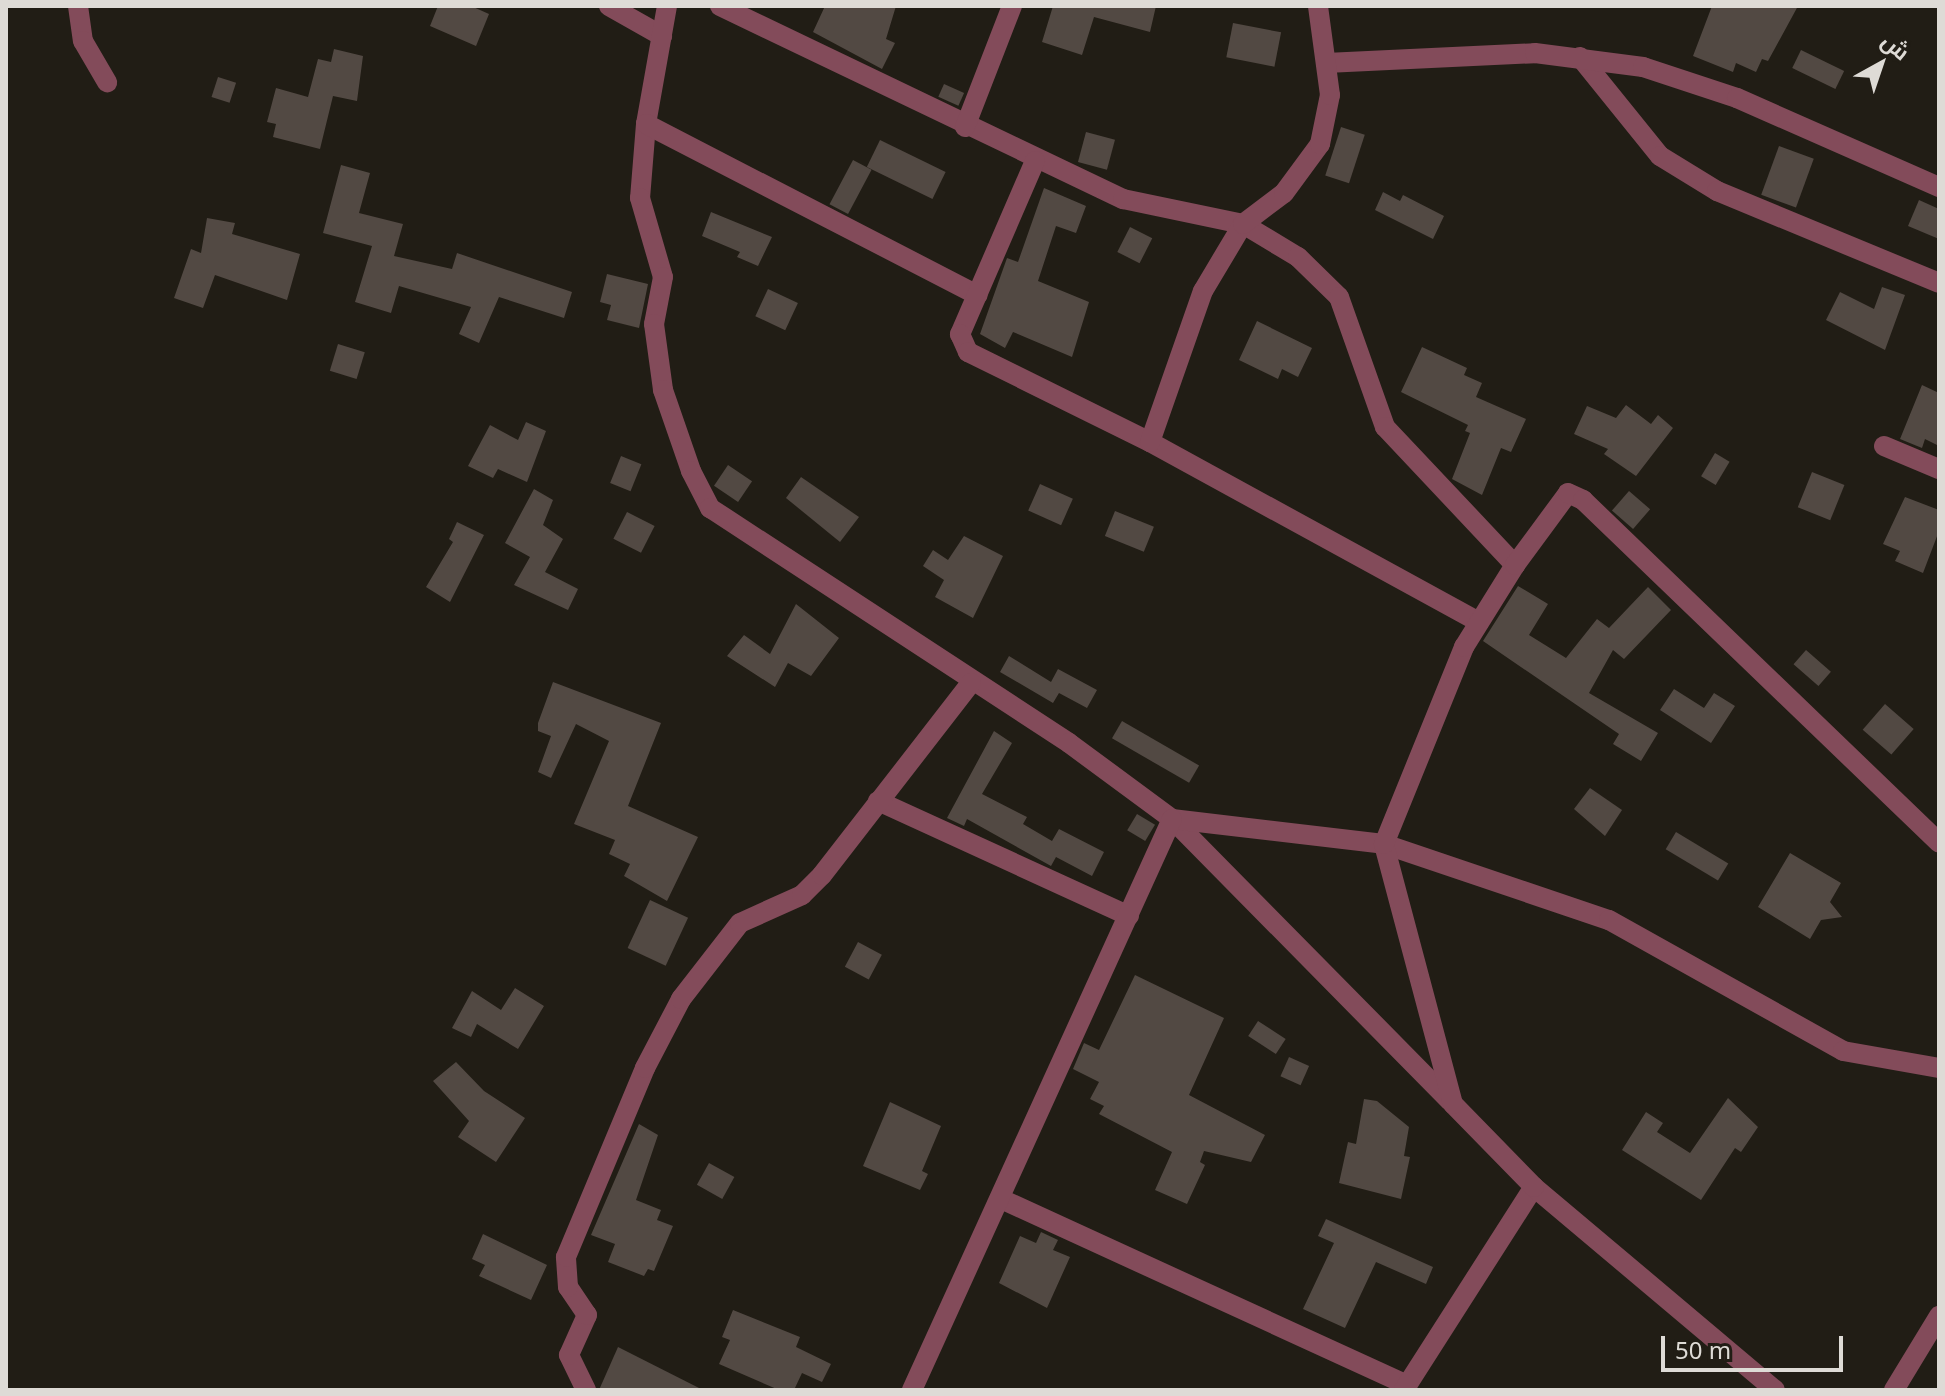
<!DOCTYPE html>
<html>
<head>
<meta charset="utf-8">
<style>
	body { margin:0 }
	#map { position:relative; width:1945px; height:1396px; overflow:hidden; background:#211d15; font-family:"Noto Sans",Cairo,sans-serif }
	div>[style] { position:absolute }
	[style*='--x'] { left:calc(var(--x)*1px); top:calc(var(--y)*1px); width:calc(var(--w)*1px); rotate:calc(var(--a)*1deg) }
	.building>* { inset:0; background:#524943; transform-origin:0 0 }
	.minor>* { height:20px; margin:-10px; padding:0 10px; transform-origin:10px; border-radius:10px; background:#834b5a }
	span { translate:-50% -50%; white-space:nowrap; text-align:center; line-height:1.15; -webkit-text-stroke:8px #211d15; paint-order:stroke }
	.frame { position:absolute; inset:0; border:8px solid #dedbd6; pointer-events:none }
	.north { position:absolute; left:1841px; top:24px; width:80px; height:80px; -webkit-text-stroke:6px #211d15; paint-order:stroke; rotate:40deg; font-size:22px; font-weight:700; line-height:32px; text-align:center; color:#dedbd6 }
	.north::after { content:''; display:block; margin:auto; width:28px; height:36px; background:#dedbd6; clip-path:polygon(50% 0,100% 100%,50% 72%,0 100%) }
	.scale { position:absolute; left:1661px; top:1336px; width:182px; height:36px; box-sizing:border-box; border:4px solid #dedbd6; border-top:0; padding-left:10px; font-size:24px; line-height:28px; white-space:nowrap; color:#dedbd6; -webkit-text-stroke:6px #211d15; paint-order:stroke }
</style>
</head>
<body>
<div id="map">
	<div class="building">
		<i style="clip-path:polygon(438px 6px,471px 6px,489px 14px,476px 46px,430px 26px)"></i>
		<i style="clip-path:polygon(825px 6px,896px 6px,886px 39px,895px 43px,882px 69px,813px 32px)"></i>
		<i style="clip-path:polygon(1053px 6px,1156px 6px,1150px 32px,1094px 17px,1082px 55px,1042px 42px)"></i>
		<i style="clip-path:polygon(1712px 6px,1798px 6px,1768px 61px,1762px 59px,1756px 72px,1736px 63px,1733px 72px,1693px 56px)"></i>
		<i style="left:1233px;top:23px;width:49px;height:35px;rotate:11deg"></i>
		<i style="clip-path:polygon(334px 49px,363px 56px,357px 101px,333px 96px,320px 149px,273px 137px,276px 124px,267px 122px,276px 88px,308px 97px,318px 59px,331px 62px)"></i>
		<i style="left:1801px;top:50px;width:48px;height:20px;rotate:26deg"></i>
		<i style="left:218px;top:77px;width:19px;height:21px;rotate:18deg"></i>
		<i style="left:944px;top:84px;width:22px;height:14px;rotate:24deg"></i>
		<i style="left:1341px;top:127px;width:25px;height:51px;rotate:18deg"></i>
		<i style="left:1086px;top:132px;width:30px;height:31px;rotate:15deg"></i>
		<i style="left:880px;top:140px;width:73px;height:30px;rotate:26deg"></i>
		<i style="left:1779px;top:146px;width:37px;height:52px;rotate:20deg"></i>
		<i style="left:853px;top:160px;width:21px;height:50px;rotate:28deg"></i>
		<i style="clip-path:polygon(341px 165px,370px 173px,359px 213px,403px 224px,394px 256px,452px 269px,457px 253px,572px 292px,564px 318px,499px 297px,479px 343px,459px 334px,471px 307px,399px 286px,391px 313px,355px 302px,372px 246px,323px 233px)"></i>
		<i style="clip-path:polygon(1044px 188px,1086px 206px,1076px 233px,1056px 226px,1038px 281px,1089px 302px,1072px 357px,1013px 332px,1005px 348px,980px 334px,1007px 258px,1018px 262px)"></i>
		<i style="clip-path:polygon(1383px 192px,1400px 201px,1403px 195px,1444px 216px,1433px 239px,1375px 210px)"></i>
		<i style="clip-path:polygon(1919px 200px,1939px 209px,1939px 239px,1908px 226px)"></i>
		<i style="clip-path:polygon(711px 212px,772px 237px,758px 266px,737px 257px,740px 252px,702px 236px)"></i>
		<i style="clip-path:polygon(207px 218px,235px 223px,232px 234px,300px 254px,287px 300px,215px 275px,203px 308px,174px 298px,191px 249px,201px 253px)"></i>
		<i style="left:1130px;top:227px;width:25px;height:28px;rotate:27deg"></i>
		<i style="clip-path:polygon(607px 274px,648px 284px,639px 328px,607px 320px,611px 305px,600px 302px)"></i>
		<i style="clip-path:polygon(1882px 287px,1905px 295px,1885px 350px,1826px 320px,1840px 292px,1874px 309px)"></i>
		<i style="left:768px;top:289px;width:33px;height:30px;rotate:25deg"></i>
		<i style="clip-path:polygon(1257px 321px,1312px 348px,1298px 377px,1282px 369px,1278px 379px,1239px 360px)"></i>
		<i style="left:338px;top:344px;width:28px;height:28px;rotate:17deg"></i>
		<i style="clip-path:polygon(1422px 347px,1467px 368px,1464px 375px,1482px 383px,1476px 397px,1526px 419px,1511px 452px,1501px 448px,1482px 495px,1452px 479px,1470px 433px,1465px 431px,1468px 425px,1401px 392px)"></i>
		<i style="clip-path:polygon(1922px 385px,1939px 393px,1939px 446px,1925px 439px,1922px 448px,1900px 439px)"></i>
		<i style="clip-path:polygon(1626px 405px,1651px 424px,1658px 415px,1673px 428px,1636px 476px,1604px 454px,1608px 449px,1574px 434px,1587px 406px,1616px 418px)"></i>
		<i style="clip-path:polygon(526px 422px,546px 431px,527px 482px,498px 469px,493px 478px,468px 466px,490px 425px,518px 440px)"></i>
		<i style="left:1715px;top:453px;width:17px;height:27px;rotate:31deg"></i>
		<i style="left:621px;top:456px;width:22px;height:29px;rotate:22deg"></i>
		<i style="left:728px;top:465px;width:29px;height:25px;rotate:34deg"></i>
		<i style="left:1812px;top:472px;width:35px;height:38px;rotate:22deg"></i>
		<i style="clip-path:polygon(801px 477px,859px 517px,840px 542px,786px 498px)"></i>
		<i style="left:1040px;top:484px;width:36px;height:29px;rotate:24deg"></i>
		<i style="clip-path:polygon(534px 489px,553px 500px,543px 525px,563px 539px,545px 572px,578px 589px,568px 610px,514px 585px,530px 557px,505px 543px)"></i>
		<i style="left:1629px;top:491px;width:28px;height:26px;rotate:41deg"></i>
		<i style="clip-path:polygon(1905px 497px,1939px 510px,1939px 531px,1923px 573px,1895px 561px,1900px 551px,1883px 544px)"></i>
		<i style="left:1115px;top:511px;width:42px;height:27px;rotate:22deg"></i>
		<i style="left:627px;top:512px;width:31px;height:30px;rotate:27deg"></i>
		<i style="clip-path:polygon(457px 522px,484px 535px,450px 602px,426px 587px,453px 542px,449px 539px)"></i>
		<i style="clip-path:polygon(964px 536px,1003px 556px,973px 618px,935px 597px,944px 580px,923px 566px,933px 550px,948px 560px)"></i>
		<i style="clip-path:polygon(1518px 586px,1548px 604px,1529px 635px,1566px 658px,1597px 619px,1609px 628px,1648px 587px,1671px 610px,1624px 659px,1613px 650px,1589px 693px,1658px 733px,1641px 761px,1613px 744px,1619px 734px,1483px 641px)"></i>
		<i style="clip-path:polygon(796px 604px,839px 638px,811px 676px,788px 663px,775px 687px,727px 656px,744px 635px,770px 654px)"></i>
		<i style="left:1806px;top:650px;width:33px;height:19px;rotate:41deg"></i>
		<i style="clip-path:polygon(1009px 656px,1051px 682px,1058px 669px,1097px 690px,1087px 708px,1059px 693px,1053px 703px,1000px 672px)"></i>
		<i style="clip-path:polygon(553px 682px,661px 723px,628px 806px,698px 837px,667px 901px,624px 876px,630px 864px,609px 854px,615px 840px,574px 824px,609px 741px,576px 724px,551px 778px,538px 772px,551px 736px,538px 731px,538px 723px)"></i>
		<i style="clip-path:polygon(1674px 689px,1704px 708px,1714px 693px,1735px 706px,1711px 743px,1660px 710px)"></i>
		<i style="left:1885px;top:704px;width:38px;height:34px;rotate:41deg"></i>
		<i style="left:1122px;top:721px;width:89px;height:20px;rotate:30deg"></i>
		<i style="clip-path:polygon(994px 731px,1012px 743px,982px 794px,1027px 817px,1023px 824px,1052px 841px,1059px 829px,1104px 852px,1092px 876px,1056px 857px,1051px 866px,967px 819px,964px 826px,947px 818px)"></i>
		<i style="clip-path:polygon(1590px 788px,1622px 810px,1605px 836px,1574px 809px)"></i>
		<i style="left:1137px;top:814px;width:21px;height:19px;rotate:31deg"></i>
		<i style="left:1676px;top:832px;width:61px;height:20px;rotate:31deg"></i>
		<i style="clip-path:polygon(1790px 853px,1841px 883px,1830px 902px,1842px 917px,1821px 920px,1810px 939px,1758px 907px)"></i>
		<i style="left:650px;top:900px;width:42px;height:53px;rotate:25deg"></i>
		<i style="left:858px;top:942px;width:27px;height:28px;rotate:28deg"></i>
		<i style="clip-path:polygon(1135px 975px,1224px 1018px,1189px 1095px,1265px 1135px,1251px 1162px,1204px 1151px,1200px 1162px,1205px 1165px,1187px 1204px,1155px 1190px,1172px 1152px,1099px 1114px,1104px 1106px,1090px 1099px,1099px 1082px,1073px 1069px,1084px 1043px,1099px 1050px)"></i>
		<i style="clip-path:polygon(515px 988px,544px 1006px,518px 1049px,477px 1024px,471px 1037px,452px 1028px,472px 991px,501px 1010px)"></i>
		<i style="left:1258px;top:1021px;width:33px;height:18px;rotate:33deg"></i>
		<i style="left:1289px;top:1057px;width:22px;height:21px;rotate:24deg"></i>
		<i style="clip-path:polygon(456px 1062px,484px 1091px,525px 1118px,496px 1162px,458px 1137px,469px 1121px,433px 1081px)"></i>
		<i style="clip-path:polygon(1728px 1098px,1758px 1127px,1741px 1152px,1735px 1148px,1701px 1200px,1622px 1150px,1646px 1112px,1663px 1123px,1657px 1132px,1690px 1153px)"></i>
		<i style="clip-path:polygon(1364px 1099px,1377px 1101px,1409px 1127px,1404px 1156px,1410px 1157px,1401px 1199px,1339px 1183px,1348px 1142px,1356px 1144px)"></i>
		<i style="clip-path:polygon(890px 1102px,941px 1126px,922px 1171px,928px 1174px,920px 1190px,863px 1166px)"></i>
		<i style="clip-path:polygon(639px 1124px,658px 1135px,636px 1200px,661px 1210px,657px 1220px,673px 1226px,654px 1271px,648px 1269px,644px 1276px,608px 1262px,615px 1244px,591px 1235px)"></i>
		<i style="left:709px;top:1163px;width:29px;height:25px;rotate:29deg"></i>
		<i style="clip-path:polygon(1326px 1219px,1433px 1267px,1426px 1284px,1376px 1262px,1345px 1328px,1303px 1309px,1334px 1243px,1318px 1236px)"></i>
		<i style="clip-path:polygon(1041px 1232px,1058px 1240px,1053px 1250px,1070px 1257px,1047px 1308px,999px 1283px,1020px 1236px,1036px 1243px)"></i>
		<i style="clip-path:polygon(483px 1234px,547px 1265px,531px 1300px,479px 1276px,485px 1265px,472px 1259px)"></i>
		<i style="clip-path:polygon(733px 1310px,800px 1337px,796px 1347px,831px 1364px,822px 1382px,802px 1373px,794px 1390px,779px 1390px,719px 1364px,730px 1340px,722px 1337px)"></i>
		<i style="clip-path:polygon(618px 1347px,703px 1390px,599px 1390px)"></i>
	</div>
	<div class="minor">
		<i style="--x:78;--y:6;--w:35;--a:82"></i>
		<i style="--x:83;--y:41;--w:48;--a:59.7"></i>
		<i style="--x:609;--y:6;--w:61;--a:29.5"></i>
		<i style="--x:667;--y:6;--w:120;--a:100.1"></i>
		<i style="--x:646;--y:124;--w:74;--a:94.6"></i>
		<i style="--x:640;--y:198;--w:82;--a:73.8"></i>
		<i style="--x:663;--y:277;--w:48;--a:100.8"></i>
		<i style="--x:654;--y:324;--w:67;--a:82.2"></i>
		<i style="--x:663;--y:390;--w:86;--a:70.9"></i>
		<i style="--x:691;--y:471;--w:42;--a:62.8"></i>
		<i style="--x:710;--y:508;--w:429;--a:33.2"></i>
		<i style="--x:1069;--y:743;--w:128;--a:36.4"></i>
		<i style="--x:1172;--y:819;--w:396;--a:45.4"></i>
		<i style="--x:720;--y:6;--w:447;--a:25.6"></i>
		<i style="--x:1123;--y:199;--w:123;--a:11.8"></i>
		<i style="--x:1243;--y:224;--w:64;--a:31"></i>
		<i style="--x:1298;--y:257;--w:57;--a:44.3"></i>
		<i style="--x:1339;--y:297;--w:138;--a:70.5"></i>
		<i style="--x:1385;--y:427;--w:190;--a:46.7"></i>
		<i style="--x:1580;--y:57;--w:127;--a:51.1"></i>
		<i style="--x:1660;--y:156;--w:67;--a:31.6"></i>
		<i style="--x:1717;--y:191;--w:240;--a:22.5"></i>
		<i style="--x:1326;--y:63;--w:209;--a:-2.7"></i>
		<i style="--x:1535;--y:53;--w:109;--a:7.4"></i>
		<i style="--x:1643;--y:67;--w:99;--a:18.3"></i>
		<i style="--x:1737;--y:98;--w:221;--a:23.8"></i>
		<i style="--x:646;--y:124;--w:373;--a:27.3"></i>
		<i style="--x:965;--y:127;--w:130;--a:-68.8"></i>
		<i style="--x:1035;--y:161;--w:189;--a:113.4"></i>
		<i style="--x:960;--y:334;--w:20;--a:66"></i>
		<i style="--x:968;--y:352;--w:203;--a:26.3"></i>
		<i style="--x:1150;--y:442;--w:375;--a:28.7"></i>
		<i style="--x:1150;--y:442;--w:160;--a:-70.7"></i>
		<i style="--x:1203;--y:291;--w:78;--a:-59.2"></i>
		<i style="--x:1243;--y:224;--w:51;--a:-37.1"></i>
		<i style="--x:1284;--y:193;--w:61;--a:-53.7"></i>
		<i style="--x:1320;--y:144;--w:50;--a:-78.5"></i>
		<i style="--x:1330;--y:95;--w:90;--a:-97.7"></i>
		<i style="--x:1884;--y:446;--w:60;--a:22.7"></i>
		<i style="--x:878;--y:801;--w:276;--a:24.6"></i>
		<i style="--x:1172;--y:819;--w:213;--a:6.7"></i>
		<i style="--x:1384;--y:844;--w:237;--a:18.7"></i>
		<i style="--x:1609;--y:920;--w:268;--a:29.2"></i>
		<i style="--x:1843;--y:1051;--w:97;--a:10"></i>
		<i style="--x:1001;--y:1199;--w:447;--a:24.6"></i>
		<i style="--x:586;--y:1390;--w:39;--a:-116"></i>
		<i style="--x:569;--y:1355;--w:44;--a:-65.8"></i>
		<i style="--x:587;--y:1315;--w:34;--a:-124"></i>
		<i style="--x:568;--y:1287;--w:30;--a:-94"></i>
		<i style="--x:566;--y:1257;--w:205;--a:-67.3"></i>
		<i style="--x:645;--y:1068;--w:78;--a:-62.4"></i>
		<i style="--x:681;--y:999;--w:96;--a:-52.2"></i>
		<i style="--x:740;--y:923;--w:68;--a:-24.3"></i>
		<i style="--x:802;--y:895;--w:28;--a:-45"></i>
		<i style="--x:822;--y:875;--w:243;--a:-52.2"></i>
		<i style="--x:912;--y:1390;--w:627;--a:-65.52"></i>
		<i style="--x:1404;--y:1390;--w:241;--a:-57.4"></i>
		<i style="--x:1775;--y:1390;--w:315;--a:-139.9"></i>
		<i style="--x:1534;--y:1187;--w:116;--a:-134.3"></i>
		<i style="--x:1453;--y:1104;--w:269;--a:-104.9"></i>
		<i style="--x:1384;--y:844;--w:213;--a:-67.9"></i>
		<i style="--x:1464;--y:647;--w:97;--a:-58.1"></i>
		<i style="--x:1515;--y:565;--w:89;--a:-53.6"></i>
		<i style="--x:1568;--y:493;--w:17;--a:25"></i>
		<i style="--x:1583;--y:500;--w:494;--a:43.9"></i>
		<i style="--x:1894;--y:1390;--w:87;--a:-58.7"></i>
	</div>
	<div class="frame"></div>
	<div class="north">ش</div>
	<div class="scale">50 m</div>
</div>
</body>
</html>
